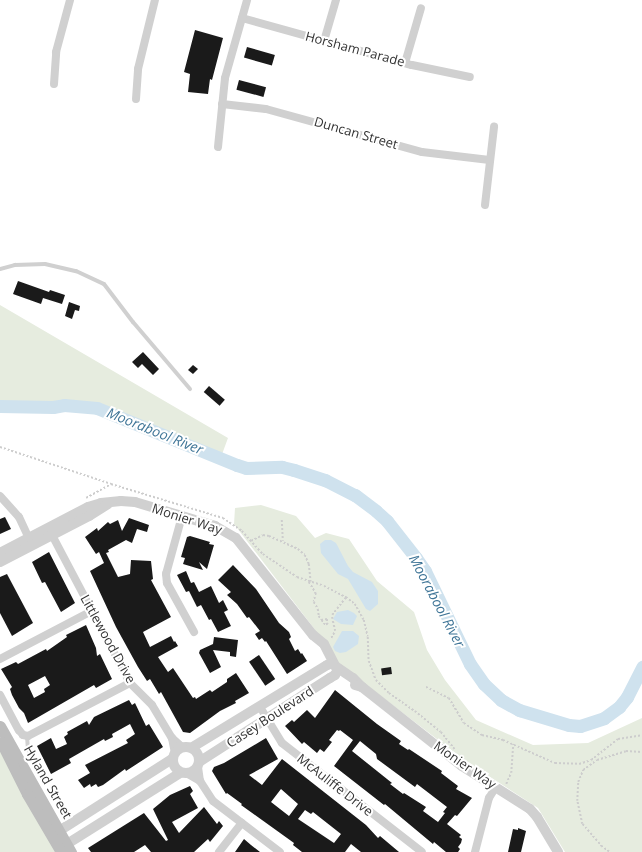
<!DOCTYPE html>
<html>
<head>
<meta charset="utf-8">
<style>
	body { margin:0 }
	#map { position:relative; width:642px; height:852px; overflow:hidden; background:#fff; font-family:"Open Sans",sans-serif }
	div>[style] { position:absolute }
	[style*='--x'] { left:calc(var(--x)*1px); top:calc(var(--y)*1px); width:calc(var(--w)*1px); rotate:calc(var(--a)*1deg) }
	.green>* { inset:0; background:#e6ecdf }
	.water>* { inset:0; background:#cfe2ee }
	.river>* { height:13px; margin:-6.5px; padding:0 6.5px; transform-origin:6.5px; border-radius:6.5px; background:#cfe2ee }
	.building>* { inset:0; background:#1a1a1a; transform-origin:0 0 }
	.path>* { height:1.5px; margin-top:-0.75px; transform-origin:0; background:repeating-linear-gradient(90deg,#cdcdcd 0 2px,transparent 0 4px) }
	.service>* { height:4px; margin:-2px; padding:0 2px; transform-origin:2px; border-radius:2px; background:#d0d0d0 }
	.minor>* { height:8px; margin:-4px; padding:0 4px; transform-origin:4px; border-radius:4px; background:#d0d0d0 }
	.tertiary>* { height:10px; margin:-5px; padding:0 5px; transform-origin:5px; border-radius:5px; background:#d0d0d0 }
	.tertiary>.ring { margin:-5px; padding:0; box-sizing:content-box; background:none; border:10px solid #d0d0d0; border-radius:50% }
	.secondary>* { height:11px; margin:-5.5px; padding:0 5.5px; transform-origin:5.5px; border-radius:5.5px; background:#bdbdbd }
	span { translate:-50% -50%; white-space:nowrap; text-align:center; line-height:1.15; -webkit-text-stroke:4px #fff; paint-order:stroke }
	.street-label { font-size:13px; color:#333 }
	.water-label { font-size:14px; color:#3f7597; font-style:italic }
</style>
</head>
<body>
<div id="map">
	<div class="green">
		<i style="clip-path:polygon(0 305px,228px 438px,221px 457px,97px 408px,79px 406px,32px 412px,0 403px)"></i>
		<i style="clip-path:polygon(261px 505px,296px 516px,315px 538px,326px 533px,349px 539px,377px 581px,414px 612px,427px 650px,445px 680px,476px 720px,533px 745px,588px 743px,642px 718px,642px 852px,565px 852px,538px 808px,467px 762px,335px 661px,329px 648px,234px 524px,235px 508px)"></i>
		<i style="clip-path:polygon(0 750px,56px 852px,0 852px)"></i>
	</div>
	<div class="water">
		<i style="clip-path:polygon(325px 540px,331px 540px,336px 543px,348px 566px,353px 572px,372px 582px,378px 591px,378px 604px,370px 611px,366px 609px,348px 579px,338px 574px,321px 553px,320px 544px)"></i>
		<i style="clip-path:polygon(348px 610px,354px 613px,357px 616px,353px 625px,341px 624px,333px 619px,337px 612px)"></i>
		<i style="clip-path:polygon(342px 631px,353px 631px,359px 636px,358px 644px,346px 652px,340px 653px,335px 651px,333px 647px)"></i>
	</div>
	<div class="river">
		<i style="--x:0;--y:406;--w:53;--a:1.1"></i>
		<i style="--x:53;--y:407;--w:11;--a:-10"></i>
		<i style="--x:64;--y:405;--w:33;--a:5"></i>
		<i style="--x:97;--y:408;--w:151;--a:22.2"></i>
		<i style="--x:237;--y:465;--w:9;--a:18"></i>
		<i style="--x:246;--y:468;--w:36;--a:-2"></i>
		<i style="--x:282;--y:467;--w:12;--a:14"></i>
		<i style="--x:294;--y:470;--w:33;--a:18"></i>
		<i style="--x:325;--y:480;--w:34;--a:27"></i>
		<i style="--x:355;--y:495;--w:26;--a:37"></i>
		<i style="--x:376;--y:511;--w:15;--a:42"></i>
		<i style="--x:387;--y:521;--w:47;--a:51.9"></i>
		<i style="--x:416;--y:558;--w:16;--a:55"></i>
		<i style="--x:425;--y:571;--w:103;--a:64.2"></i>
		<i style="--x:470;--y:664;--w:24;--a:55"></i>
		<i style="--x:484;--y:684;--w:23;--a:43"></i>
		<i style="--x:501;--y:700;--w:21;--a:29"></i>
		<i style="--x:519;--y:710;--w:52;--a:16.7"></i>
		<i style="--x:569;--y:725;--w:11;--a:5"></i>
		<i style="--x:580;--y:726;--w:25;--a:-18"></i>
		<i style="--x:604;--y:718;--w:19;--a:-36"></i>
		<i style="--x:619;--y:707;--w:13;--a:-51"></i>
		<i style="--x:627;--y:697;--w:34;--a:-63"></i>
	</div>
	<div class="building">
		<i style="clip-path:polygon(195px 30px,223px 38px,212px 80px,210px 79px,208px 94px,188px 92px,190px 74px,184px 72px)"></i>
		<i style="left:247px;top:47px;width:29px;height:11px;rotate:16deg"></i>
		<i style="left:239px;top:80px;width:28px;height:10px;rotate:15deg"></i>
		<i style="clip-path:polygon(18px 281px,49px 292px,50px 290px,65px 295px,62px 304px,43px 298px,41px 304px,13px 294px)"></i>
		<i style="clip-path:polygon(69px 302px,80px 306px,79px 311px,75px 310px,72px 319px,65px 316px)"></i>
		<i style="clip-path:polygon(143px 352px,159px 369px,153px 375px,142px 364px,138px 368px,132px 362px)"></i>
		<i style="clip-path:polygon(193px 365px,198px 369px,193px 374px,188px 370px)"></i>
		<i style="left:209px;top:386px;width:21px;height:8px;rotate:41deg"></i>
		<i style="clip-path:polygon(5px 517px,11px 529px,0 534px,0 519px)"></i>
		<i style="clip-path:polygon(129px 518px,149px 525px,147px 532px,137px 529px,132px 543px,126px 540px,108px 550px,109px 552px,106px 553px,118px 577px,130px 574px,131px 560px,151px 561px,153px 579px,151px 580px,171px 617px,143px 632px,150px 647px,171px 636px,174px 642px,175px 641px,178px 646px,158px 657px,168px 672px,173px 668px,193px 698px,195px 697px,196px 699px,210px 690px,212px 692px,227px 682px,227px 679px,236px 673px,249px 693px,235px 701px,236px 703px,220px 711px,190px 733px,183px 732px,161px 692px,159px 694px,150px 679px,147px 681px,138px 667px,116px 627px,90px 571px,104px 563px,99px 552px,96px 554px,85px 537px,97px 528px,98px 531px,108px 522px,110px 524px,118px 520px,122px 531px)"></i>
		<i style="clip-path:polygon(190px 536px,210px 542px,209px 544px,214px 545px,207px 569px,199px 562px,203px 570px,183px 564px,185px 558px,181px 557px,187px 537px)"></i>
		<i style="clip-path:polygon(49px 552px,75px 603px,61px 612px,45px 582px,42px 583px,32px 562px)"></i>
		<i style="clip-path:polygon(233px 565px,256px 589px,279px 623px,289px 632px,291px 637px,289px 639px,295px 651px,298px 649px,301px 654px,302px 653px,307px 661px,287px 674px,266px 641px,265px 642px,262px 638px,259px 640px,255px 634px,260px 631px,249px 617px,247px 618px,237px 604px,227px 595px,231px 592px,218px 580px)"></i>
		<i style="clip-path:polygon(186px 571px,191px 583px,194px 582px,199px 592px,211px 586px,219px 603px,223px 600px,228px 610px,224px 612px,231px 626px,218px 632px,211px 619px,209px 620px,201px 605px,197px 607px,189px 591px,186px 592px,177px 575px)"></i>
		<i style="clip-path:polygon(7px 574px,33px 623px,12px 636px,0 613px,0 577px)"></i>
		<i style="clip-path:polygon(evenodd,86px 625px,96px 648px,97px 656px,100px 654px,112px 679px,96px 688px,94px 685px,28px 723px,24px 713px,19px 708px,12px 695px,10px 689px,12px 687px,1px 669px,16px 662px,18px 664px,46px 649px,47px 651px,67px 637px,66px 635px,86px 625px,45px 676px,50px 685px,44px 689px,45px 692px,34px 698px,28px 685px,45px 676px)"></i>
		<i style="clip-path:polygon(214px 637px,238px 640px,236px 657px,230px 656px,230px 652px,213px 650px,221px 667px,210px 673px,199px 653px,200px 650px,213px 644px)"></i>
		<i style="left:259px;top:655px;width:29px;height:12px;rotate:56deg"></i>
		<i style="left:391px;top:667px;width:7px;height:10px;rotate:82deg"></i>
		<i style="clip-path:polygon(evenodd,335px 690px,377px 724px,401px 741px,399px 744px,408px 750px,409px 749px,442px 771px,441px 773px,458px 786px,456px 789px,472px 798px,457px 816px,455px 815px,447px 824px,461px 835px,459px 837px,462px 839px,461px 843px,458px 847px,460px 849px,458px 852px,446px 852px,434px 842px,433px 844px,385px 804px,384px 805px,334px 766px,353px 740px,340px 730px,339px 731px,337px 730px,329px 740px,332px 742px,324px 752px,320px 749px,317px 753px,304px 742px,302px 744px,285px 726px,292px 720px,294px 722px,307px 710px,315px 718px,335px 690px,360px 741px,376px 754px,377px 759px,415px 787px,417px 784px,447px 807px,443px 812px,445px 813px,438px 822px,423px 811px,426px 807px,404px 793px,403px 794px,390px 784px,392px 783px,352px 751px,360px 741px)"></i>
		<i style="clip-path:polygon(129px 700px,132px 705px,135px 703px,146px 726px,149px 724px,163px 747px,126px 771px,125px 769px,103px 785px,98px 787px,96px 784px,91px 787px,90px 784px,84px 788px,78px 780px,90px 773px,85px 765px,128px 743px,126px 740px,135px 734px,130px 724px,112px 734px,113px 737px,105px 741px,104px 739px,69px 759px,71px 763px,51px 774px,37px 746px,51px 738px,56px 749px,67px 744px,64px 737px,68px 734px,67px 732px,87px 721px,89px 725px,94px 717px)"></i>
		<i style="clip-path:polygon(evenodd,266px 738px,278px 759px,249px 775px,262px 785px,282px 759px,366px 825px,378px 838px,380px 836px,399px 852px,361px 852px,351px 844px,345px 852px,302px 852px,293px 845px,294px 843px,241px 805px,242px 804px,227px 793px,226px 794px,212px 771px,214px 767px,224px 763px,266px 738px,281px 789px,298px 804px,289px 816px,271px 802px,281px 789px,266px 738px,305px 810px,311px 814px,313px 812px,341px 834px,334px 843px,298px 819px,305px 810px)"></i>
		<i style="clip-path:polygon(190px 786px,193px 791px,190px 794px,198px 808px,172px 822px,179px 833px,204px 807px,217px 824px,219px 821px,223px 826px,210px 842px,208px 839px,194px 852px,151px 852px,145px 845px,134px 852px,91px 852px,88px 848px,144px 813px,166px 841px,168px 840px,153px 809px,170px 795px)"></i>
		<i style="clip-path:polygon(518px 828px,526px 831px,521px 852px,508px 852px,513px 829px,518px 830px)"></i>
		<i style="clip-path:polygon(244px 839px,251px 845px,260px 852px,235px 852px)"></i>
	</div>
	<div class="path">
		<i style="--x:0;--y:447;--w:117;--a:18.4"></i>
		<i style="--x:86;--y:498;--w:29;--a:-29"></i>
		<i style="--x:111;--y:484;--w:117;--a:16.9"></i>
		<i style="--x:223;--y:518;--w:23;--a:34"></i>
		<i style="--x:242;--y:531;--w:31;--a:48"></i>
		<i style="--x:263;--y:554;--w:41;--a:34.1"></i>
		<i style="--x:297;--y:577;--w:28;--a:18"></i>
		<i style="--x:324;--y:586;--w:25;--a:27"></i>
		<i style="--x:346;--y:597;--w:11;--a:38"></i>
		<i style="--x:355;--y:604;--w:18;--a:61"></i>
		<i style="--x:364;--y:620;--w:17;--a:77"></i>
		<i style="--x:368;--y:637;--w:24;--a:88"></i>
		<i style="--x:369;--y:661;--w:20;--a:70"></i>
		<i style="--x:376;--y:680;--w:18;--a:45"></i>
		<i style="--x:389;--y:693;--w:32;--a:35"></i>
		<i style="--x:415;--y:711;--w:33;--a:39"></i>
		<i style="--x:441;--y:732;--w:22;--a:51"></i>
		<i style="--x:282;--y:520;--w:21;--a:87"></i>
		<i style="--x:251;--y:541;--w:13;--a:-27"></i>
		<i style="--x:263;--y:535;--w:6;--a:9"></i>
		<i style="--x:269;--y:536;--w:32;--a:24"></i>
		<i style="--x:298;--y:549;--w:9;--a:41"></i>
		<i style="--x:305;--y:555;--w:10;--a:66"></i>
		<i style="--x:309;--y:564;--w:18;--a:84"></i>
		<i style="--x:309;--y:582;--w:13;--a:58"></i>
		<i style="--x:316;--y:593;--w:9;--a:103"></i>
		<i style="--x:314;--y:602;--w:8;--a:60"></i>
		<i style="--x:318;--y:609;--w:7;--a:82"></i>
		<i style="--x:319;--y:616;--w:4;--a:63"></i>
		<i style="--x:321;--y:620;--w:6;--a:-9"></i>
		<i style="--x:327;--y:619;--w:5;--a:79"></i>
		<i style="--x:328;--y:624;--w:3;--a:162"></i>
		<i style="--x:325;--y:625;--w:6;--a:-129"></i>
		<i style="--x:331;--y:638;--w:8;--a:-60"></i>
		<i style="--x:335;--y:631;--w:12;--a:-104"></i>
		<i style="--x:332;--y:619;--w:4;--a:-90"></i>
		<i style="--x:332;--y:615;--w:23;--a:-52"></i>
		<i style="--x:426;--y:687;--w:25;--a:26"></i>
		<i style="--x:449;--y:698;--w:29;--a:59"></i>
		<i style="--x:464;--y:723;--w:22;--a:34"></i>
		<i style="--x:482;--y:735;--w:22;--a:13"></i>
		<i style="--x:503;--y:740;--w:57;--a:23.9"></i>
		<i style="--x:555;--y:763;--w:24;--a:2"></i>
		<i style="--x:579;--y:764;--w:13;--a:-18"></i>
		<i style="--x:591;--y:760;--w:34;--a:-38"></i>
		<i style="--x:618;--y:739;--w:24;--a:-9"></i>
		<i style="--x:506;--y:784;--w:12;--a:-66"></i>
		<i style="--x:511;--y:773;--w:29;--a:-86"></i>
		<i style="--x:609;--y:852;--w:9;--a:-144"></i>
		<i style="--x:602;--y:847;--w:30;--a:-131"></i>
		<i style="--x:582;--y:824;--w:24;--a:-102"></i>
		<i style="--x:577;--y:801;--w:19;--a:-87"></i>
		<i style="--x:578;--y:782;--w:13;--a:-67"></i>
		<i style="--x:583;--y:770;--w:17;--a:-36"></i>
		<i style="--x:597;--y:760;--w:30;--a:-17"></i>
		<i style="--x:626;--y:751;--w:16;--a:4"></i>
	</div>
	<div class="service">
		<i style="--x:0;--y:269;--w:16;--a:-15"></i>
		<i style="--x:15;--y:265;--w:30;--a:-2"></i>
		<i style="--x:45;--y:264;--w:32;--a:13"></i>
		<i style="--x:76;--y:271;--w:31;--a:25"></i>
		<i style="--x:104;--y:284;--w:48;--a:52.7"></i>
		<i style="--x:133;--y:322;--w:88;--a:49.6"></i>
		<i style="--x:27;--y:736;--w:13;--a:86"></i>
		<i style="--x:28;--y:749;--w:35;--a:63"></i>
	</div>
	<div class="minor">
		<i style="--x:242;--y:18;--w:176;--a:15.5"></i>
		<i style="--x:412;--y:65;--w:59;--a:11.7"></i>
		<i style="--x:324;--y:41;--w:43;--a:-73.7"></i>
		<i style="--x:405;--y:63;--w:57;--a:-73.8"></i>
		<i style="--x:54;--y:84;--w:32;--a:-86"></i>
		<i style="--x:56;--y:52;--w:54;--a:-74.9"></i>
		<i style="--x:136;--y:99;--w:30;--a:-86"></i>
		<i style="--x:138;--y:69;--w:71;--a:-76.2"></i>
		<i style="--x:222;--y:104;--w:44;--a:6.5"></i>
		<i style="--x:266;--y:109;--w:162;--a:15.4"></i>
		<i style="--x:422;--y:152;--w:68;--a:6.7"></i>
		<i style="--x:218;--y:147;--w:69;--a:-84.2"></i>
		<i style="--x:225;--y:78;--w:81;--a:-74.2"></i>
		<i style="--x:485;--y:205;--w:79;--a:-83.4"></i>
		<i style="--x:0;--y:496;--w:28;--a:48"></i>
		<i style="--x:19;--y:517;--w:23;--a:65"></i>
		<i style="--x:182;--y:516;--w:60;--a:105.4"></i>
		<i style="--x:166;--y:574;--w:9;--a:84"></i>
		<i style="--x:167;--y:583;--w:56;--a:61.1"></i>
		<i style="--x:52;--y:535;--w:167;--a:62.2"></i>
		<i style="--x:130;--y:683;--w:31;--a:45"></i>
		<i style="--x:152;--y:705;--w:39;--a:59"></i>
		<i style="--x:172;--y:738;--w:13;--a:42"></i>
		<i style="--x:0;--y:659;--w:104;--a:-27.6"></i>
		<i style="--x:0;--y:695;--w:40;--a:62"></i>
		<i style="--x:19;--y:730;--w:6;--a:51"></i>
		<i style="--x:23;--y:735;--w:5;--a:11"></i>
		<i style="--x:28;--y:736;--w:115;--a:-27.5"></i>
		<i style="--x:260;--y:707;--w:42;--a:58.6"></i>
		<i style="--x:282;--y:743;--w:177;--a:37.9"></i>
		<i style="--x:172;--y:738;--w:15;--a:79"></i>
		<i style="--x:198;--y:767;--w:14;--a:82"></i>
		<i style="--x:200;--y:781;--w:24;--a:57"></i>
		<i style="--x:213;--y:801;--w:84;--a:37.3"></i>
		<i style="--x:188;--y:774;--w:14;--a:30"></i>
		<i style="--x:219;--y:852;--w:37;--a:-52"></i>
		<i style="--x:475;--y:852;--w:56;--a:-75.5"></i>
		<i style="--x:489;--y:798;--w:13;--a:-58"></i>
	</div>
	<div class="tertiary">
		<i style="--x:0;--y:553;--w:99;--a:-27.6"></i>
		<i style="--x:88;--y:507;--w:14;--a:-17"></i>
		<i style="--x:101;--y:503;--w:20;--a:-6"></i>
		<i style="--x:121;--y:501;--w:14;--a:4"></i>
		<i style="--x:135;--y:502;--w:84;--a:16.7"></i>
		<i style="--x:215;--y:526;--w:24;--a:30"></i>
		<i style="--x:236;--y:538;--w:124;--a:51.6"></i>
		<i style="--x:313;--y:635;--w:14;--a:39"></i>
		<i style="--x:324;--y:644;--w:25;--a:63"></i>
		<i style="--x:335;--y:666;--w:22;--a:34"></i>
		<i style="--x:353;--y:678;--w:13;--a:45"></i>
		<i style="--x:0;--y:562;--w:100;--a:-27.3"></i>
		<i style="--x:89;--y:516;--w:22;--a:-32"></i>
		<i style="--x:355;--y:685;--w:7;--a:16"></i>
		<i style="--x:362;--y:687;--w:127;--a:38.3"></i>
		<i style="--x:462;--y:766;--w:80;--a:32.3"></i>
		<i style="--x:530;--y:809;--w:11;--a:49"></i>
		<i style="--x:537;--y:817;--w:41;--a:59"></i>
		<i class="ring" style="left:173px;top:747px;width:16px;height:16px"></i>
		<i style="--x:191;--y:748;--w:159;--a:-31.4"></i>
		<i style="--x:327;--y:665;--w:6;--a:-18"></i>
		<i style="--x:199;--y:762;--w:156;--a:-32.7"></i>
		<i style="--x:330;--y:678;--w:6;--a:-31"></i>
		<i style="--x:335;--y:675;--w:7;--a:-63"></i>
		<i style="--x:59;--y:831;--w:134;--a:-32.5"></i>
		<i style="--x:67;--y:844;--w:133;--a:-32.1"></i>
	</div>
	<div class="secondary">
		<i style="--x:0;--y:726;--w:145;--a:60.6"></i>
		<i style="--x:1;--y:742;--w:58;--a:63.4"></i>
		<i style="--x:27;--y:794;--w:67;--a:59.6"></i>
	</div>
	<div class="street-label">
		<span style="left:355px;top:49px;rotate:15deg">Horsham Parade</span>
		<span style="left:356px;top:133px;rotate:16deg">Duncan Street</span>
		<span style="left:187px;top:519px;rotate:18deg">Monier Way</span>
		<span style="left:108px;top:639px;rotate:61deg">Littlewood Drive</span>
		<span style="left:270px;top:717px;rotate:-33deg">Casey Boulevard</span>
		<span style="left:465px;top:765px;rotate:35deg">Monier Way</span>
		<span style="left:48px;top:782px;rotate:60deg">Hyland Street</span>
		<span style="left:335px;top:785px;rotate:38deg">McAuliffe Drive</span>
	</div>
	<div class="water-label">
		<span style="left:155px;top:431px;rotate:22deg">Moorabool River</span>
		<span style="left:437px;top:601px;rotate:62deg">Moorabool River</span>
	</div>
</div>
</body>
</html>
